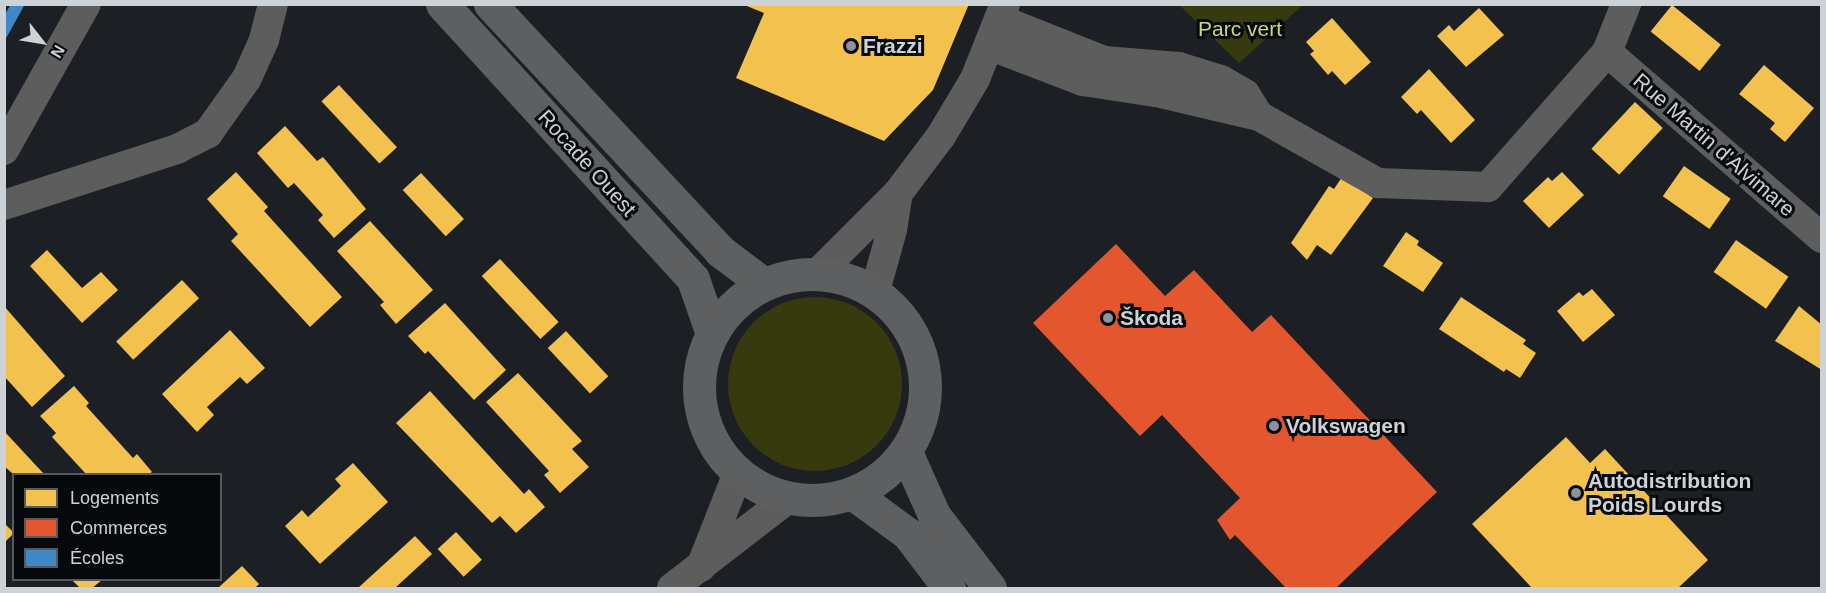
<!DOCTYPE html>
<html>
<head>
<meta charset="utf-8">
<style>
	body { margin:0 }
	#map { position:relative; width:1826px; height:593px; overflow:hidden; background:#1c1f24; font-family:Helvetica,sans-serif }
	div>[style] { position:absolute }
	[style*='--x'] { left:calc(var(--x)*1px); top:calc(var(--y)*1px); width:calc(var(--w)*1px); rotate:calc(var(--a)*1deg) }
	.green>* { inset:0; background:#373a0e }
	.round { border-radius:50% }
	.homes>* { inset:0; background:#f2c14e; transform-origin:0 0 }
	.shops>* { inset:0; background:#e4572e }
	.schools>* { inset:0; background:#3f88c5 }
	.street>* { height:30px; margin:-15px; padding:0 15px; transform-origin:15px; border-radius:15px; background:#5d5d5d }
	.primary>* { height:33px; margin:-16.5px; padding:0 16.5px; transform-origin:16.5px; border-radius:16.5px; background:#5e5f60 }
	.primary>.ring { margin:-16.5px; padding:0; box-sizing:content-box; background:none; border:33px solid #5e5f60; border-radius:50% }
	.dots>* { width:16px; height:16px; translate:-50% -50%; box-sizing:border-box; border:3px solid #06090c; border-radius:50% }
	span { translate:-50% -50%; white-space:nowrap; text-align:center; line-height:1.15; -webkit-text-stroke:6px #06090c; paint-order:stroke }
	.park-label { font-size:21px; color:#cfd871 }
	.poi-label { font-size:21px; color:#cdd2d7; font-weight:700 }
	.left { translate:0 -50%; text-align:left }
	.street-label { font-size:21px; color:#cdd2d7 }
	.frame { position:absolute; inset:0; border:6px solid #cdd2d7; pointer-events:none }
	.legend { position:absolute; left:12px; top:473px; width:210px; height:108px; box-sizing:border-box; background:#06090c; border:2px solid #56595d; margin:0; padding:8px 10px; list-style:none; font-size:18px; color:#cdd2d7 }
	.legend li { display:flex; align-items:center; gap:12px; height:30px }
	.legend b { width:30px; border:2px solid #56595d }
	.north { position:absolute; left:12px; top:12px; width:60px; height:60px; -webkit-text-stroke:4px #06090c; paint-order:stroke; rotate:121deg; font-size:16px; font-weight:700; line-height:24px; text-align:center; color:#cdd2d7 }
	.north::after { content:''; display:block; margin:auto; width:21px; height:27px; background:#cdd2d7; clip-path:polygon(50% 0,100% 100%,50% 72%,0 100%) }
</style>
</head>
<body>
<div id="map">
	<div class="green">
		<i style="clip-path:polygon(1179px 5px,1303px 5px,1239px 63px)"></i>
		<i class="round" style="left:728px;top:297px;width:174px;height:174px"></i>
	</div>
	<div class="homes">
		<i style="clip-path:polygon(742px 4px,969px 4px,933px 90px,884px 141px,736px 78px,764px 13px)"></i>
		<i style="left:1672px;top:5px;width:63px;height:34px;rotate:39deg"></i>
		<i style="clip-path:polygon(1479px 8px,1504px 35px,1466px 67px,1437px 36px,1449px 25px,1454px 31px)"></i>
		<i style="clip-path:polygon(1332px 18px,1371px 62px,1345px 85px,1332px 71px,1328px 75px,1310px 54px,1314px 51px,1306px 42px)"></i>
		<i style="clip-path:polygon(1764px 65px,1814px 108px,1785px 142px,1770px 129px,1775px 123px,1739px 94px)"></i>
		<i style="clip-path:polygon(1429px 69px,1475px 120px,1451px 143px,1421px 110px,1417px 114px,1401px 97px)"></i>
		<i style="left:339px;top:85px;width:85px;height:24px;rotate:47deg"></i>
		<i style="left:1635px;top:102px;width:38px;height:64px;rotate:43deg"></i>
		<i style="clip-path:polygon(285px 126px,317px 161px,323px 157px,366px 209px,334px 238px,318px 220px,323px 215px,294px 183px,288px 188px,257px 153px)"></i>
		<i style="left:1684px;top:166px;width:57px;height:37px;rotate:35deg"></i>
		<i style="clip-path:polygon(236px 172px,268px 207px,264px 211px,342px 297px,310px 327px,231px 241px,238px 234px,207px 199px)"></i>
		<i style="clip-path:polygon(1562px 172px,1584px 195px,1549px 228px,1523px 201px,1548px 177px,1552px 181px)"></i>
		<i style="left:421px;top:173px;width:63px;height:25px;rotate:47deg"></i>
		<i style="clip-path:polygon(1342px 177px,1373px 198px,1331px 255px,1317px 245px,1307px 260px,1291px 243px,1329px 186px,1334px 189px)"></i>
		<i style="clip-path:polygon(370px 221px,433px 290px,396px 324px,380px 305px,384px 302px,337px 251px)"></i>
		<i style="clip-path:polygon(1406px 232px,1419px 241px,1417px 245px,1443px 263px,1423px 292px,1383px 266px)"></i>
		<i style="left:1736px;top:240px;width:64px;height:39px;rotate:35deg"></i>
		<i style="clip-path:polygon(47px 250px,82px 288px,101px 272px,118px 290px,82px 323px,30px 266px)"></i>
		<i style="left:500px;top:259px;width:86px;height:25px;rotate:47deg"></i>
		<i style="left:182px;top:280px;width:25px;height:90px;rotate:47deg"></i>
		<i style="clip-path:polygon(1592px 289px,1615px 315px,1583px 342px,1557px 311px,1579px 292px,1583px 296px)"></i>
		<i style="clip-path:polygon(1461px 297px,1526px 340px,1523px 344px,1536px 353px,1520px 378px,1506px 369px,1504px 372px,1439px 329px)"></i>
		<i style="clip-path:polygon(445px 303px,506px 370px,474px 400px,428px 351px,425px 354px,408px 336px)"></i>
		<i style="clip-path:polygon(4px 306px,65px 376px,32px 407px,4px 376px)"></i>
		<i style="clip-path:polygon(1799px 306px,1822px 325px,1822px 370px,1775px 341px)"></i>
		<i style="clip-path:polygon(230px 330px,265px 368px,247px 384px,240px 377px,207px 407px,214px 415px,197px 432px,162px 394px)"></i>
		<i style="left:566px;top:331px;width:62px;height:25px;rotate:47deg"></i>
		<i style="clip-path:polygon(518px 373px,582px 441px,572px 449px,589px 467px,560px 493px,544px 475px,549px 471px,486px 402px)"></i>
		<i style="clip-path:polygon(74px 386px,89px 403px,86px 406px,133px 458px,137px 454px,152px 472px,149px 474px,86px 474px,52px 437px,56px 433px,40px 416px)"></i>
		<i style="clip-path:polygon(430px 391px,524px 494px,529px 489px,545px 507px,516px 533px,500px 516px,492px 523px,396px 423px)"></i>
		<i style="clip-path:polygon(4px 431px,44px 474px,13px 474px,4px 466px)"></i>
		<i style="clip-path:polygon(1566px 437px,1590px 463px,1605px 449px,1708px 560px,1678px 588px,1532px 588px,1472px 524px)"></i>
		<i style="clip-path:polygon(353px 463px,388px 502px,320px 564px,285px 526px,302px 510px,308px 517px,341px 486px,335px 479px)"></i>
		<i style="clip-path:polygon(4px 523px,14px 533px,4px 543px)"></i>
		<i style="left:456px;top:532px;width:38px;height:25px;rotate:47deg"></i>
		<i style="clip-path:polygon(415px 536px,432px 554px,395px 588px,358px 588px)"></i>
		<i style="clip-path:polygon(242px 566px,259px 584px,255px 588px,218px 588px)"></i>
		<i style="clip-path:polygon(72px 580px,102px 580px,92px 588px,80px 588px)"></i>
	</div>
	<div class="shops">
		<i style="clip-path:polygon(1116px 244px,1165px 296px,1194px 270px,1252px 332px,1271px 315px,1437px 492px,1336px 588px,1286px 588px,1235px 535px,1230px 540px,1217px 520px,1240px 498px,1162px 415px,1140px 436px,1033px 323px)"></i>
	</div>
	<div class="schools">
		<i style="clip-path:polygon(11px 4px,25px 4px,4px 42px,4px 16px)"></i>
	</div>
	<div class="street">
		<i style="--x:999;--y:19;--w:113;--a:21.8"></i>
		<i style="--x:1104;--y:61;--w:75;--a:4.6"></i>
		<i style="--x:1179;--y:67;--w:44;--a:17.2"></i>
		<i style="--x:1221;--y:80;--w:28;--a:30"></i>
		<i style="--x:1245;--y:94;--w:26;--a:58"></i>
		<i style="--x:989;--y:45;--w:101;--a:21"></i>
		<i style="--x:1083;--y:81;--w:74;--a:8.6"></i>
		<i style="--x:1156;--y:92;--w:106;--a:13.1"></i>
		<i style="--x:1259;--y:116;--w:137;--a:29.4"></i>
		<i style="--x:1378;--y:183;--w:110;--a:2.1"></i>
		<i style="--x:1488;--y:187;--w:180;--a:-48.6"></i>
		<i style="--x:1607;--y:52;--w:52;--a:-68.4"></i>
		<i style="--x:1607;--y:52;--w:284;--a:40.9"></i>
		<i style="--x:4;--y:150;--w:167;--a:-60.7"></i>
		<i style="--x:4;--y:205;--w:182;--a:-17.9"></i>
		<i style="--x:177;--y:149;--w:35;--a:-27"></i>
		<i style="--x:208;--y:133;--w:67;--a:-54.7"></i>
		<i style="--x:247;--y:78;--w:42;--a:-65.9"></i>
		<i style="--x:264;--y:40;--w:37;--a:-76"></i>
		<i style="--x:818;--y:273;--w:113;--a:-45"></i>
		<i style="--x:898;--y:193;--w:71;--a:-53"></i>
		<i style="--x:941;--y:136;--w:66;--a:-59.2"></i>
		<i style="--x:975;--y:79;--w:81;--a:-68.2"></i>
		<i style="--x:875;--y:291;--w:63;--a:-74.4"></i>
		<i style="--x:892;--y:230;--w:37;--a:-81"></i>
		<i style="--x:701;--y:567;--w:101;--a:-68.5"></i>
		<i style="--x:672;--y:588;--w:148;--a:-37.6"></i>
	</div>
	<div class="primary">
		<i style="--x:442;--y:4;--w:372;--a:47.6"></i>
		<i style="--x:693;--y:279;--w:58;--a:70.9"></i>
		<i style="--x:490;--y:4;--w:338;--a:47"></i>
		<i style="--x:720;--y:251;--w:55;--a:36.9"></i>
		<i class="ring" style="left:699px;top:274px;width:193px;height:193px"></i>
		<i style="--x:906;--y:452;--w:69;--a:66"></i>
		<i style="--x:934;--y:515;--w:92;--a:52.5"></i>
		<i style="--x:852;--y:493;--w:69;--a:36.2"></i>
		<i style="--x:908;--y:534;--w:68;--a:52.8"></i>
	</div>
	<div class="dots">
		<i style="left:851px;top:46px;background:#8f9398"></i>
		<i style="left:1108px;top:318px;background:#8f9398"></i>
		<i style="left:1274px;top:426px;background:#8f9398"></i>
		<i style="left:1576px;top:493px;background:#8f9398"></i>
	</div>
	<div class="park-label">
		<span style="left:1240px;top:29px">Parc vert</span>
	</div>
	<div class="poi-label">
		<span class="left" style="left:863px;top:46px">Frazzi</span>
		<span class="left" style="left:1120px;top:318px">Škoda</span>
		<span class="left" style="left:1286px;top:426px">Volkswagen</span>
		<span class="left" style="left:1588px;top:493px">Autodistribution<br>Poids Lourds</span>
	</div>
	<div class="street-label">
		<span style="left:1714px;top:145px;rotate:41deg">Rue Martin d'Alvimare</span>
		<span style="left:587px;top:163px;rotate:48deg">Rocade Ouest</span>
	</div>
	<div class="frame"></div>
	<ul class="legend">
	<li><b style="height:16px;background:#f2c14e"></b>Logements</li>
	<li><b style="height:16px;background:#e4572e"></b>Commerces</li>
	<li><b style="height:16px;background:#3f88c5"></b>Écoles</li>
	</ul>
	<div class="north">N</div>
</div>
</body>
</html>
